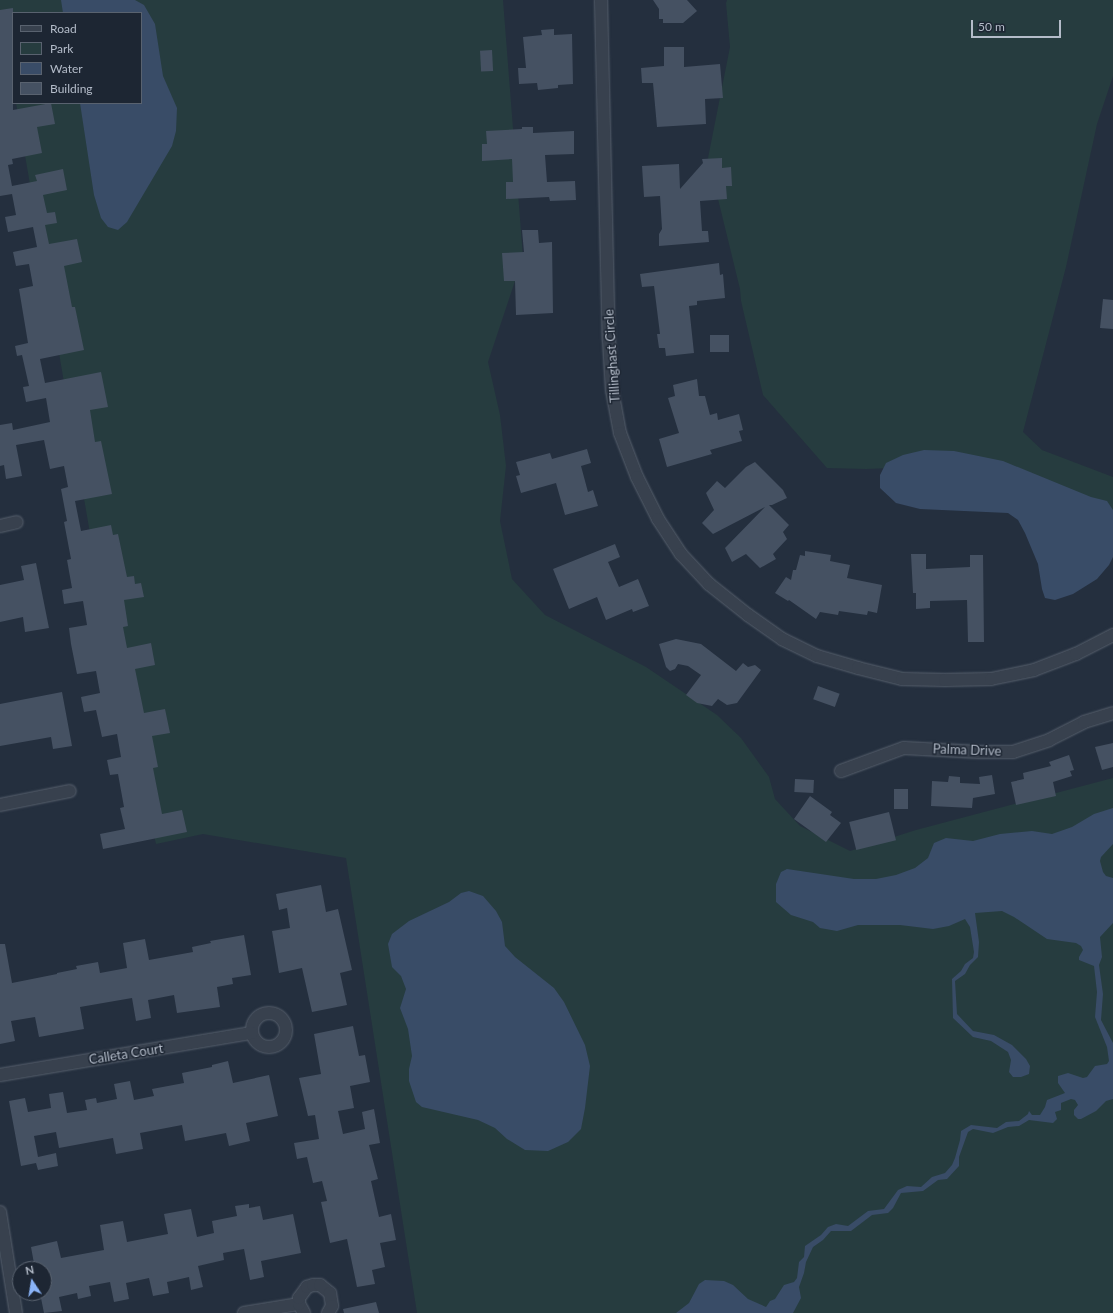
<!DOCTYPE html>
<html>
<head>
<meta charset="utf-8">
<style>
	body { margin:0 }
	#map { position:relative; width:1113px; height:1313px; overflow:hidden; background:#242f3e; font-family:Lato,sans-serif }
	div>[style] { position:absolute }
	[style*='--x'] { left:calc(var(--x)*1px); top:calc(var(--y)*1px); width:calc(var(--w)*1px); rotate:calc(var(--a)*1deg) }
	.green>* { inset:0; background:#263c3f }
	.water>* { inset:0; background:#394c67 }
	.building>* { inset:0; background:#455162; transform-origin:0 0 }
	.roads { filter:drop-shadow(0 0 1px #565f6c) drop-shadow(0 0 1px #565f6c) }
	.street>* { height:12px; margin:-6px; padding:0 6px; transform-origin:6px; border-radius:6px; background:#38414e }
	.street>.ring { margin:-6px; padding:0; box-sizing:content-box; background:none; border:12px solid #38414e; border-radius:50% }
	span { translate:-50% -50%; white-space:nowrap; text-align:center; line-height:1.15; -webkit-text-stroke:3px #1d2633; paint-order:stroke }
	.street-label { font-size:13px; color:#b4bcc9 }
	.legend { position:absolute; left:12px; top:12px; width:130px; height:92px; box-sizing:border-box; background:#1d2633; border:1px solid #59626f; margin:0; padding:5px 7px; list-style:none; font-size:12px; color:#b4bcc9 }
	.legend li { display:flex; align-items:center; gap:8px; height:20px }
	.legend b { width:20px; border:1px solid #59626f }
	.north { position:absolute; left:12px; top:1261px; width:40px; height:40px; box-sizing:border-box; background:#1d2633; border:1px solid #59626f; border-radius:50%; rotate:348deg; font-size:11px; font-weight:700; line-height:16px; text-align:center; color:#b4bcc9 }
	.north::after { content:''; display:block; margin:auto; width:14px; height:18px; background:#8ab4f8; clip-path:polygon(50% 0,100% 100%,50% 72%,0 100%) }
	.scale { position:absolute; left:971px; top:20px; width:90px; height:18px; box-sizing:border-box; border:2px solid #b4bcc9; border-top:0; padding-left:5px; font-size:12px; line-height:14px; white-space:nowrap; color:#b4bcc9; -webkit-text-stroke:3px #1d2633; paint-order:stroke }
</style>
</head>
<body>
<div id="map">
	<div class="green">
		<i style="clip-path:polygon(0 0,503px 0,523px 257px,488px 362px,500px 415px,506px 466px,500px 521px,512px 579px,545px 615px,646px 667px,717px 715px,741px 738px,769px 777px,775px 799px,800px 826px,850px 851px,916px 830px,1113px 778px,1113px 1313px,417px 1313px,346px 858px,203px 834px,156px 844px,103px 609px,16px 103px,141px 103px,141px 13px,13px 13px,13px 85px,0 10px)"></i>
		<i style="clip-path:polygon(727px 0,1113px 0,1113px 76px,1097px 124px,1066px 267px,1023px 432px,1042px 450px,1113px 477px,1113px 532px,916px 467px,866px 469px,827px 468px,763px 395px,741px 301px,740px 289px,708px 158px,730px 47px,726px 3px)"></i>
	</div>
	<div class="water">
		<i style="clip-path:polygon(61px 0,135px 0,144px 5px,155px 24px,163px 76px,177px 108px,176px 131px,172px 146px,127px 222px,118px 230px,108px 227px,101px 218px,94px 195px,80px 103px,141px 103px,141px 13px,63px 13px)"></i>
		<i style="clip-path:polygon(924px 450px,954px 451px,1003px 461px,1091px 497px,1107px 501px,1113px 510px,1113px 557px,1109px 565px,1097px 579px,1073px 594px,1055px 600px,1045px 598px,1042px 589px,1038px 564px,1025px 533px,1018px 520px,1008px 513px,920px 509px,896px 503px,880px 488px,880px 475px,886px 463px,903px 455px)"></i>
		<i style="clip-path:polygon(1113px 808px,1113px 844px,1101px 857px,1100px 861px,1103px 872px,1106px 876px,1113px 878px,1113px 923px,1100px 937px,1102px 957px,1099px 965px,1103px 994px,1101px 1020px,1113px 1043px,1113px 1099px,1106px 1101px,1096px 1111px,1081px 1119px,1078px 1119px,1074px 1115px,1074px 1110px,1078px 1105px,1075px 1100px,1071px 1099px,1061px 1103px,1061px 1110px,1055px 1112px,1057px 1119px,1053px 1123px,1029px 1120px,1019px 1126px,1008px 1127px,993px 1133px,973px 1129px,968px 1132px,959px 1157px,959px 1166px,947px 1179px,938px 1180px,923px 1191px,901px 1193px,893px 1208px,888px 1213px,872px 1215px,851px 1231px,831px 1231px,823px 1240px,813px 1247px,806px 1262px,804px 1273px,799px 1287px,801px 1298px,793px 1313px,676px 1313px,689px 1303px,699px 1284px,705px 1280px,724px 1281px,733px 1285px,748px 1299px,766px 1307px,770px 1301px,775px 1299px,784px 1285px,794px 1282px,797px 1278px,799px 1262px,804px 1257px,805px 1246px,821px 1235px,828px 1227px,836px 1224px,848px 1226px,868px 1211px,884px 1209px,898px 1190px,907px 1186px,921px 1187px,932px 1177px,945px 1173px,952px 1165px,955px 1158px,960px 1140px,961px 1131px,971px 1125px,997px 1128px,1006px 1122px,1019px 1121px,1028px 1114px,1029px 1111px,1032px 1115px,1040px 1115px,1045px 1107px,1047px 1100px,1065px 1093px,1058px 1083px,1058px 1076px,1068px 1073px,1083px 1078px,1087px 1077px,1095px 1066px,1107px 1064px,1109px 1061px,1107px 1047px,1095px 1017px,1097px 992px,1094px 966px,1079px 960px,1079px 957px,1083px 950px,1081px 946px,1076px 943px,1047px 939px,1014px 917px,1002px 911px,975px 913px,979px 942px,978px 957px,970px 965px,965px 974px,955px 981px,957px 1014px,973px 1031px,994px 1035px,1012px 1045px,1026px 1059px,1030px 1066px,1029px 1074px,1021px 1077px,1013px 1077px,1009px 1072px,1011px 1060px,1008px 1052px,991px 1041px,973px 1037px,953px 1018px,952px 979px,961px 971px,965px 964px,973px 958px,974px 952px,970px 927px,965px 919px,949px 926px,933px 929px,900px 925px,858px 925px,837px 931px,820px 928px,813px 922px,791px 915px,776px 902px,776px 884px,781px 872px,787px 869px,854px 879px,876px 879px,896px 875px,915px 868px,928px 858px,934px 843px,946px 838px,973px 841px,1000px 834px,1032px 831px,1052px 834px,1072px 827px,1094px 814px)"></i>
		<i style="clip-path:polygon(469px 891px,483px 896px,496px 911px,502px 922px,505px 946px,515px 957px,554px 988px,564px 1002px,585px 1045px,590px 1066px,585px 1108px,581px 1129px,568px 1142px,548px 1151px,525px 1150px,507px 1139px,495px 1128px,478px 1120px,422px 1107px,416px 1102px,409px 1081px,409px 1069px,412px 1056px,408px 1029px,400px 1008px,406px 989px,401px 976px,392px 967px,388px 944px,392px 934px,409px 921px,449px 902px,461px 893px)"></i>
	</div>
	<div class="building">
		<i style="clip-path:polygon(653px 0,687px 0,697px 11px,683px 23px,663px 23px,663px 19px,659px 19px,659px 9px)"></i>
		<i style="clip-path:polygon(13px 8px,13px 110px,51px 103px,55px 124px,37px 127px,42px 153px,12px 159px,13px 164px,8px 165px,12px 186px,37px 181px,35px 175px,63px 169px,67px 190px,43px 195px,47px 213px,55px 212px,57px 223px,45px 225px,49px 244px,77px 239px,82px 262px,64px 266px,72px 307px,75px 307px,84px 350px,40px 359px,45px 383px,101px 372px,108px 407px,90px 410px,95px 442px,101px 441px,112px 494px,75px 501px,81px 531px,111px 525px,113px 535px,118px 534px,127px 577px,134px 576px,135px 584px,141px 583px,144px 597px,124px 600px,128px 626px,123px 627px,127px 648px,151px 643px,155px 665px,135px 669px,144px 713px,165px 709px,170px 733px,152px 736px,158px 767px,153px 768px,162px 814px,182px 810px,187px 832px,103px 849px,100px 834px,125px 829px,120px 808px,124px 807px,118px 774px,110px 775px,107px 760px,121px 757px,117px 734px,102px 737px,96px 710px,84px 712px,81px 697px,100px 693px,96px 671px,77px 674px,71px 644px,69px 628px,87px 625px,83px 601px,64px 604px,62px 590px,72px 588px,67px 560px,71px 559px,64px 522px,67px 521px,61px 489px,68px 487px,64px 466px,50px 469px,44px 440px,16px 445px,22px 476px,6px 479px,4px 465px,0 466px,0 425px,12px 423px,13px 430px,50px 422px,46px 398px,26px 402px,23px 387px,29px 386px,22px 355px,17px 356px,15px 346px,28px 343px,19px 289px,33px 286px,29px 264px,16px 266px,13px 252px,37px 247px,33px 227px,8px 232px,5px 217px,16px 215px,12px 194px,0 196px,0 10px)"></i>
		<i style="clip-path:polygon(554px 29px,554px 35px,572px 34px,573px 84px,558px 85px,558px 88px,538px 90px,537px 83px,519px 84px,518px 68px,526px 68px,523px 37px,542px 35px,541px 30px)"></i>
		<i style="clip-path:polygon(664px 47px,684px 47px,684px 67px,720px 64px,723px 98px,705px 99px,706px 124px,657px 127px,653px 83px,642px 83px,641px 68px,664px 66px)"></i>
		<i style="left:492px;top:50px;width:21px;height:12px;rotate:87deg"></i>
		<i style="clip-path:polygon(522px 127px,533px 127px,533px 133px,574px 131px,574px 154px,545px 155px,547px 182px,575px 181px,576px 200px,550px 201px,549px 197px,506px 199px,506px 182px,513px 182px,512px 159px,482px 161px,482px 144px,487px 144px,486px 131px,522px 129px)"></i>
		<i style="clip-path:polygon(722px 158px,722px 168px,731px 167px,732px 186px,726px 186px,727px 199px,700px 201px,702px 231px,708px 231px,709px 242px,659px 246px,659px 234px,662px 229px,660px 196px,644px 197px,642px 166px,679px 164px,680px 189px,703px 163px,702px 159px)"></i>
		<i style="clip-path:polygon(522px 230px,538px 230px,539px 243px,552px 242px,553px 313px,516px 315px,515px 281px,504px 281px,502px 253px,524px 252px)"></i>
		<i style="clip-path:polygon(719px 263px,720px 275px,723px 274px,725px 298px,697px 301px,697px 305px,689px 306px,694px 353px,666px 356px,665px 348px,659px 348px,657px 334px,660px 334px,654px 286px,642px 287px,640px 274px)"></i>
		<i style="clip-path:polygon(1103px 299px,1113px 300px,1113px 329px,1100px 328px)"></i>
		<i style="left:710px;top:335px;width:19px;height:17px"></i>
		<i style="clip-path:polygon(697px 379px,699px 396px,705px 396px,710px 415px,717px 413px,718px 420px,739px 414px,743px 430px,739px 431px,742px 441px,710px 450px,712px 454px,667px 467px,659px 439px,679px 433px,668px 398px,675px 396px,673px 385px)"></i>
		<i style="clip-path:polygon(587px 449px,591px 463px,581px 466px,588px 492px,593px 490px,598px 506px,565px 515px,556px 483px,521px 493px,516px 476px,520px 475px,516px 462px,550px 453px,552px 459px)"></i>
		<i style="clip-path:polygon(755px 462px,783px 490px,787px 498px,772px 505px,769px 505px,789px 525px,783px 532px,787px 539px,773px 554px,776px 559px,760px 568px,746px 554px,732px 562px,725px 548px,765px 507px,713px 534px,702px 523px,714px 510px,706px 493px,717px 481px,725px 488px,746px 467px)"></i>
		<i style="clip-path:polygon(615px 544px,620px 557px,608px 562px,619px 587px,638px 579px,649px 606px,633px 612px,632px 609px,606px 620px,597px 597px,569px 609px,553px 569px)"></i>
		<i style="clip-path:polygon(805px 551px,831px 555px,830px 561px,850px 565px,847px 578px,882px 585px,877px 613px,868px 611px,867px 615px,839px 611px,838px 615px,820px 612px,816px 619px,789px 600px,788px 601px,775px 593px,786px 577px,791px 580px,793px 570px,796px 570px,800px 555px,805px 556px)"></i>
		<i style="clip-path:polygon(911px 554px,926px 554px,926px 569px,970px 567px,970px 555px,983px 555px,984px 642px,968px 642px,967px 600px,930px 601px,930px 608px,916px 609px,916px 593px,913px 593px)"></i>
		<i style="clip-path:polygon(36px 563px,49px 628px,25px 632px,23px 617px,0 622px,0 585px,24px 580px,21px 566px)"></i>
		<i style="clip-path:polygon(676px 639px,701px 644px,736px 671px,743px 663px,748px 667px,755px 665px,761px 670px,737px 703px,727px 705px,718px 699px,712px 706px,697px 703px,686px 695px,701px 675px,688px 666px,678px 664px,675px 669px,670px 671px,666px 667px,659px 644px)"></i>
		<i style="left:818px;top:686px;width:23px;height:14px;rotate:20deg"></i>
		<i style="clip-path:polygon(62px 692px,72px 746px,53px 749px,51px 737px,0 746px,0 704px)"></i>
		<i style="clip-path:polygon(1113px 743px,1113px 767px,1102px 770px,1095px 747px)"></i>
		<i style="clip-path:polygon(1069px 755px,1074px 770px,1070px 771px,1072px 776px,1053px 782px,1056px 796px,1016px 805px,1011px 782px,1024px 779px,1023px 773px,1051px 766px,1049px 762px)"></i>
		<i style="clip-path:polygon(992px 775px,995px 794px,973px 798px,972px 808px,931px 806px,932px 781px,948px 782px,949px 776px,960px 777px,960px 783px,980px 784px,979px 777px)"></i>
		<i style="left:795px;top:779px;width:19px;height:13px;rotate:3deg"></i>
		<i style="left:894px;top:789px;width:14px;height:20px"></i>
		<i style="clip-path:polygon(810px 796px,832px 812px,830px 815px,841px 823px,826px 842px,794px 819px)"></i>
		<i style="left:889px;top:812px;width:29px;height:41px;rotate:76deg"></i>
		<i style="clip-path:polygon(321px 885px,326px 912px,338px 909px,352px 970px,340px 973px,347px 1005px,312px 1012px,302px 968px,279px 973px,272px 931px,290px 928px,287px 908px,279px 910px,276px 894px)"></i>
		<i style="clip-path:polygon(244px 935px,251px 975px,232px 978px,233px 984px,217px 987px,220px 1007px,177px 1013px,174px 995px,148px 1000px,151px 1018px,136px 1021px,132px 998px,80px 1007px,84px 1029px,39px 1037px,35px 1017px,11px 1021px,15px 1041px,0 1044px,0 944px,5px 944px,12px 983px,57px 974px,57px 973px,77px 969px,76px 966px,98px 962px,100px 973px,127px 968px,123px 943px,145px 939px,149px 960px,193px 952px,192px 947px,211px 943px,210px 941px)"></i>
		<i style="clip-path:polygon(353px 1026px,359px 1056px,365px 1055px,370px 1082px,350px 1086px,354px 1108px,338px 1111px,343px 1134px,365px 1129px,362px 1112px,374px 1109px,380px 1143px,369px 1145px,378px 1179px,371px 1181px,379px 1217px,391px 1214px,396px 1240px,380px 1243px,385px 1267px,372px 1270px,375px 1284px,357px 1287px,347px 1239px,330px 1243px,321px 1202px,327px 1201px,322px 1181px,313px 1183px,307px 1157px,297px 1159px,294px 1143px,319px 1139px,315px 1115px,308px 1116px,299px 1078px,321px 1074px,314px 1034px)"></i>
		<i style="clip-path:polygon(228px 1061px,233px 1083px,269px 1075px,278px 1116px,246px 1123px,250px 1141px,229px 1146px,226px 1133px,185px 1141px,182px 1125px,140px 1133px,143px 1149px,116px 1154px,113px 1138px,59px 1148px,56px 1132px,34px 1136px,38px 1157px,56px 1153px,58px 1166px,38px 1170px,36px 1163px,21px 1166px,9px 1101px,25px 1098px,28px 1112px,51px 1108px,49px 1094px,63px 1092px,67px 1113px,87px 1110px,85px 1100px,96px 1098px,97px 1103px,117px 1099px,114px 1084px,130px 1081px,134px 1100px,154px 1096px,152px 1089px,184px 1083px,182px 1073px,212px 1067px,212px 1065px)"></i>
		<i style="clip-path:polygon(249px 1204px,249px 1208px,260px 1206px,263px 1220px,293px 1214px,301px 1253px,261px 1261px,264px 1277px,250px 1280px,244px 1249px,223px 1253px,224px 1260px,198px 1266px,203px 1287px,191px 1290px,189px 1277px,167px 1282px,169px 1293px,153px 1296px,149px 1278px,126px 1283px,129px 1299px,114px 1302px,110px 1282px,89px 1286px,91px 1296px,78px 1299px,77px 1293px,59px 1297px,62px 1311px,44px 1313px,40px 1293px,44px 1293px,44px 1269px,35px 1269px,31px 1247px,57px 1241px,61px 1258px,104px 1250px,100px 1225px,123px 1221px,127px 1242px,168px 1234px,164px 1214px,191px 1209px,197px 1237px,214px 1233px,212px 1221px,237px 1216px,235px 1206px)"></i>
		<i style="clip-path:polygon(376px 1302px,379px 1313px,344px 1313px,343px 1309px)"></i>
	</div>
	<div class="roads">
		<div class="street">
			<i style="--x:601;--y:0;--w:340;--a:88.7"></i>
			<i style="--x:609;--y:340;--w:50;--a:86.6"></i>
			<i style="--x:612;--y:390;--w:44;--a:79.5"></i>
			<i style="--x:620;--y:433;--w:47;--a:68.9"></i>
			<i style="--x:637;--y:477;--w:47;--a:63.4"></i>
			<i style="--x:658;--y:519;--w:42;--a:56.7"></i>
			<i style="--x:681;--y:554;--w:41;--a:47"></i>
			<i style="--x:709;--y:584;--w:50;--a:38.5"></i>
			<i style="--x:748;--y:615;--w:42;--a:35.2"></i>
			<i style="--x:782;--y:639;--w:39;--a:26"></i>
			<i style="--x:817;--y:656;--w:43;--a:16.3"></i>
			<i style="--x:858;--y:668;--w:45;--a:14"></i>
			<i style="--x:902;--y:679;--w:43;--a:1.3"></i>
			<i style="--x:945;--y:680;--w:46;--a:-1.2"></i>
			<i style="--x:991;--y:679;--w:44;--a:-11.8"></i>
			<i style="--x:1034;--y:670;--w:45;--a:-20.9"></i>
			<i style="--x:1076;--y:654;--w:42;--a:-27.2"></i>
			<i style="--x:0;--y:526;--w:17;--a:-13"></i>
			<i style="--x:841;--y:771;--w:67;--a:-20.1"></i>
			<i style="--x:904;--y:748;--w:75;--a:3.1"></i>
			<i style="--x:979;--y:752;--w:34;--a:0"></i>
			<i style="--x:1013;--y:752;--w:38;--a:-18"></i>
			<i style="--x:1049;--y:740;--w:39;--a:-27"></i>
			<i style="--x:1084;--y:722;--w:30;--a:-17"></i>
			<i style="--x:0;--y:805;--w:71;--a:-11.3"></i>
			<i class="ring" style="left:252px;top:1013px;width:22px;height:22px"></i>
			<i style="--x:0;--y:1075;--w:255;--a:-9.5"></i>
			<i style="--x:0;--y:1212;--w:102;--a:81"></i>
			<i style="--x:244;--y:1313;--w:56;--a:-9.3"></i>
			<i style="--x:304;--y:1313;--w:10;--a:-119"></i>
			<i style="--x:299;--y:1304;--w:6;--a:-90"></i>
			<i style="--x:299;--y:1298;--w:14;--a:-54"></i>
			<i style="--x:307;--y:1287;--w:6;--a:-18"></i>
			<i style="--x:313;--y:1285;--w:7;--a:0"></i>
			<i style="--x:320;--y:1285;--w:13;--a:39"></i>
			<i style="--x:330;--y:1293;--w:13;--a:81"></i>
			<i style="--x:332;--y:1306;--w:8;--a:120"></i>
		</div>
	</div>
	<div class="street-label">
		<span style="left:612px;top:356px;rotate:-94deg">Tillinghast Circle</span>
		<span style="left:967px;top:750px;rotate:2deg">Palma Drive</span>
		<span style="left:126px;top:1054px;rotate:-9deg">Calleta Court</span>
	</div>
	<ul class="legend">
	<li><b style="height:5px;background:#38414e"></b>Road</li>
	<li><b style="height:11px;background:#263c3f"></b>Park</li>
	<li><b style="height:11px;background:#394c67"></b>Water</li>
	<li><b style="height:11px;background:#455162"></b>Building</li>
	</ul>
	<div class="north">N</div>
	<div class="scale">50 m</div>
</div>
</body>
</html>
